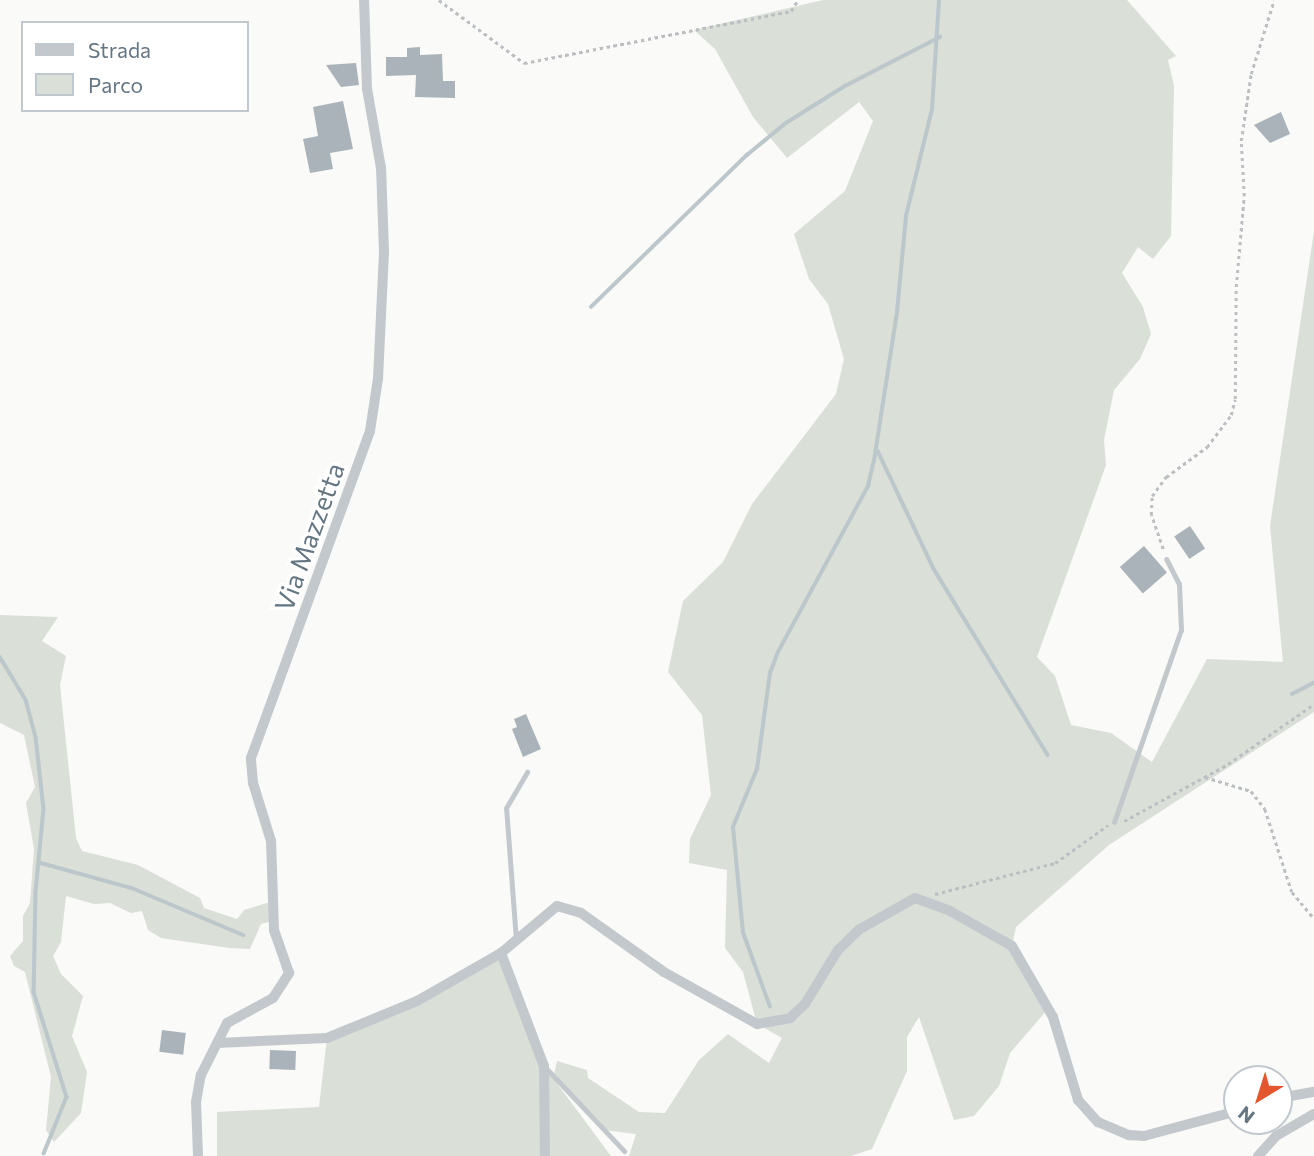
<!DOCTYPE html>
<html>
<head>
<meta charset="utf-8">
<style>
	body { margin:0 }
	#map { position:relative; width:1314px; height:1156px; overflow:hidden; background:#fafaf8; font-family:Commissioner,sans-serif }
	div>[style] { position:absolute }
	[style*='--x'] { left:calc(var(--x)*1px); top:calc(var(--y)*1px); width:calc(var(--w)*1px); rotate:calc(var(--a)*1deg) }
	.green>* { inset:0; background:#dadfd7 }
	.stream>* { height:3.5px; margin:-1.75px; padding:0 1.75px; transform-origin:1.75px; border-radius:1.75px; background:#bbc7cb }
	.building>* { inset:0; background:#aab3b9; transform-origin:0 0 }
	.path>* { height:2.5px; margin-top:-1.25px; transform-origin:0; background:repeating-linear-gradient(90deg,#bbbfc2 0 3.5px,transparent 0 7px) }
	.lane>* { height:5px; margin:-2.5px; padding:0 2.5px; transform-origin:2.5px; border-radius:2.5px; background:#c3c8cc }
	.street>* { height:10px; margin:-5px; padding:0 5px; transform-origin:5px; border-radius:5px; background:#c3c8cc }
	span { translate:-50% -50%; white-space:nowrap; text-align:center; line-height:1.15; -webkit-text-stroke:7px #fff; paint-order:stroke }
	.street-label { font-size:26px; color:#657683 }
	.legend { position:absolute; left:21px; top:21px; width:228px; height:91px; box-sizing:border-box; background:#fff; border:2px solid #c1c8cd; margin:0; padding:9px 12px; list-style:none; font-size:21px; color:#657683 }
	.legend li { display:flex; align-items:center; gap:14px; height:35px }
	.legend b { width:35px; border:2px solid #c1c8cd }
	.north { position:absolute; left:1223px; top:1065px; width:70px; height:70px; box-sizing:border-box; background:#fff; border:2px solid #c1c8cd; border-radius:50%; rotate:218deg; font-size:19px; font-weight:700; line-height:28px; text-align:center; color:#657683 }
	.north::after { content:''; display:block; margin:auto; width:24px; height:32px; background:#e4572e; clip-path:polygon(50% 0,100% 100%,50% 72%,0 100%) }
</style>
</head>
<body>
<div id="map">
	<div class="green">
		<i style="clip-path:polygon(823px 0,1127px 0,1176px 56px,1168px 60px,1174px 86px,1171px 236px,1153px 259px,1138px 247px,1122px 273px,1143px 307px,1151px 334px,1140px 359px,1114px 390px,1104px 440px,1106px 465px,1037px 657px,1055px 676px,1071px 725px,1111px 733px,1152px 762px,1207px 659px,1283px 662px,1270px 526px,1314px 231px,1314px 712px,1109px 845px,1016px 927px,1012px 946px,1047px 1010px,1010px 1053px,999px 1086px,974px 1116px,954px 1120px,919px 1017px,907px 1037px,907px 1071px,872px 1149px,851px 1156px,629px 1156px,636px 1134px,603px 1130px,554px 1075px,557px 1061px,587px 1070px,588px 1078px,639px 1112px,665px 1113px,699px 1060px,728px 1034px,769px 1063px,782px 1038px,757px 1024px,743px 972px,725px 948px,727px 870px,689px 863px,690px 839px,711px 795px,702px 715px,668px 672px,683px 601px,723px 562px,752px 504px,836px 394px,844px 359px,828px 304px,809px 279px,794px 234px,845px 191px,873px 121px,859px 102px,787px 158px,753px 117px,715px 49px,694px 30px)"></i>
		<i style="clip-path:polygon(0 615px,58px 617px,42px 641px,66px 656px,60px 685px,76px 838px,82px 851px,138px 865px,200px 898px,204px 908px,237px 919px,244px 910px,270px 902px,273px 921px,261px 924px,250px 949px,229px 948px,161px 938px,148px 930px,142px 911px,131px 913px,110px 903px,94px 904px,66px 896px,61px 942px,53px 956px,61px 974px,83px 996px,72px 1036px,87px 1072px,81px 1113px,54px 1142px,46px 1130px,51px 1077px,25px 972px,14px 966px,10px 956px,23px 941px,23px 916px,30px 903px,34px 849px,26px 803px,35px 787px,24px 735px,0 723px)"></i>
		<i style="clip-path:polygon(501px 953px,544px 1066px,611px 1156px,217px 1156px,217px 1112px,319px 1107px,327px 1038px,417px 1001px)"></i>
	</div>
	<div class="stream">
		<i style="--x:591;--y:307;--w:218;--a:-44.3"></i>
		<i style="--x:747;--y:155;--w:50;--a:-39.4"></i>
		<i style="--x:786;--y:123;--w:70;--a:-32.1"></i>
		<i style="--x:845;--y:86;--w:107;--a:-27.3"></i>
		<i style="--x:878;--y:451;--w:131;--a:64.6"></i>
		<i style="--x:934;--y:569;--w:218;--a:58.5"></i>
		<i style="--x:0;--y:657;--w:50;--a:58.8"></i>
		<i style="--x:26;--y:700;--w:38;--a:75"></i>
		<i style="--x:36;--y:737;--w:72;--a:83.7"></i>
		<i style="--x:44;--y:809;--w:83;--a:95.5"></i>
		<i style="--x:36;--y:892;--w:100;--a:91.1"></i>
		<i style="--x:34;--y:992;--w:110;--a:72.6"></i>
		<i style="--x:67;--y:1097;--w:61;--a:112"></i>
		<i style="--x:1292;--y:694;--w:25;--a:-27"></i>
		<i style="--x:41;--y:863;--w:94;--a:15.4"></i>
		<i style="--x:132;--y:888;--w:121;--a:22.9"></i>
		<i style="--x:770;--y:1007;--w:79;--a:-110"></i>
		<i style="--x:743;--y:933;--w:106;--a:-95.4"></i>
		<i style="--x:733;--y:827;--w:63;--a:-67.5"></i>
		<i style="--x:757;--y:769;--w:97;--a:-82.3"></i>
		<i style="--x:770;--y:673;--w:22;--a:-69"></i>
		<i style="--x:778;--y:652;--w:189;--a:-61.5"></i>
		<i style="--x:868;--y:486;--w:26;--a:-77"></i>
		<i style="--x:874;--y:461;--w:151;--a:-81.2"></i>
		<i style="--x:897;--y:312;--w:96;--a:-84.6"></i>
		<i style="--x:906;--y:216;--w:110;--a:-76.3"></i>
		<i style="--x:932;--y:109;--w:109;--a:-86.3"></i>
	</div>
	<div class="building">
		<i style="clip-path:polygon(420px 47px,420px 55px,442px 54px,443px 81px,455px 81px,455px 98px,415px 97px,416px 75px,386px 76px,386px 57px,407px 57px,407px 48px)"></i>
		<i style="clip-path:polygon(356px 63px,359px 85px,341px 87px,326px 65px)"></i>
		<i style="clip-path:polygon(343px 101px,353px 149px,330px 153px,333px 169px,310px 173px,303px 139px,318px 136px,313px 107px)"></i>
		<i style="clip-path:polygon(1281px 112px,1290px 134px,1270px 143px,1254px 125px)"></i>
		<i style="left:1190px;top:526px;width:27px;height:19px;rotate:56deg"></i>
		<i style="left:1144px;top:546px;width:35px;height:32px;rotate:49deg"></i>
		<i style="clip-path:polygon(526px 714px,541px 749px,523px 757px,512px 729px,517px 727px,514px 719px)"></i>
		<i style="left:162px;top:1030px;width:24px;height:22px;rotate:7deg"></i>
		<i style="left:270px;top:1050px;width:26px;height:19px;rotate:2deg"></i>
	</div>
	<div class="path">
		<i style="--x:439;--y:0;--w:106;--a:36.5"></i>
		<i style="--x:524;--y:63;--w:272;--a:-11"></i>
		<i style="--x:791;--y:11;--w:13;--a:-58"></i>
		<i style="--x:1163;--y:549;--w:36;--a:-109"></i>
		<i style="--x:1151;--y:515;--w:19;--a:-87"></i>
		<i style="--x:1152;--y:496;--w:24;--a:-54"></i>
		<i style="--x:1166;--y:477;--w:51;--a:-36.2"></i>
		<i style="--x:1207;--y:447;--w:40;--a:-53"></i>
		<i style="--x:1231;--y:415;--w:16;--a:-76"></i>
		<i style="--x:1235;--y:399;--w:112;--a:-89.5"></i>
		<i style="--x:1236;--y:287;--w:91;--a:-85"></i>
		<i style="--x:1244;--y:196;--w:55;--a:-93.1"></i>
		<i style="--x:1241;--y:141;--w:68;--a:-81.5"></i>
		<i style="--x:1251;--y:74;--w:77;--a:-72.7"></i>
		<i style="--x:1205;--y:777;--w:48;--a:16.9"></i>
		<i style="--x:1251;--y:791;--w:23;--a:52"></i>
		<i style="--x:1265;--y:809;--w:87;--a:72"></i>
		<i style="--x:1292;--y:892;--w:34;--a:50"></i>
		<i style="--x:1124;--y:821;--w:119;--a:-28.7"></i>
		<i style="--x:1228;--y:764;--w:105;--a:-34.9"></i>
		<i style="--x:935;--y:894;--w:124;--a:-14.5"></i>
		<i style="--x:1055;--y:863;--w:65;--a:-35.6"></i>
	</div>
	<div class="lane">
		<i style="--x:1114;--y:822;--w:203;--a:-70.8"></i>
		<i style="--x:1181;--y:630;--w:46;--a:-92.5"></i>
		<i style="--x:1179;--y:584;--w:28;--a:-117"></i>
		<i style="--x:516;--y:940;--w:132;--a:-94.3"></i>
		<i style="--x:506;--y:808;--w:42;--a:-59.7"></i>
		<i style="--x:544;--y:1066;--w:117;--a:46.7"></i>
	</div>
	<div class="street">
		<i style="--x:501;--y:953;--w:121;--a:69.2"></i>
		<i style="--x:544;--y:1066;--w:90;--a:89.4"></i>
		<i style="--x:217;--y:1043;--w:110;--a:-2.6"></i>
		<i style="--x:327;--y:1038;--w:97;--a:-22.3"></i>
		<i style="--x:417;--y:1001;--w:97;--a:-29.7"></i>
		<i style="--x:501;--y:953;--w:73;--a:-40"></i>
		<i style="--x:557;--y:906;--w:25;--a:16"></i>
		<i style="--x:581;--y:913;--w:102;--a:35.4"></i>
		<i style="--x:664;--y:972;--w:107;--a:29.2"></i>
		<i style="--x:757;--y:1024;--w:34;--a:-10"></i>
		<i style="--x:790;--y:1018;--w:21;--a:-43"></i>
		<i style="--x:805;--y:1004;--w:63;--a:-58.6"></i>
		<i style="--x:838;--y:950;--w:30;--a:-44"></i>
		<i style="--x:860;--y:929;--w:63;--a:-29.4"></i>
		<i style="--x:915;--y:898;--w:37;--a:20"></i>
		<i style="--x:950;--y:911;--w:71;--a:29.4"></i>
		<i style="--x:1012;--y:946;--w:82;--a:60"></i>
		<i style="--x:1053;--y:1017;--w:87;--a:73.2"></i>
		<i style="--x:1078;--y:1100;--w:30;--a:48"></i>
		<i style="--x:1098;--y:1122;--w:34;--a:23"></i>
		<i style="--x:1129;--y:1135;--w:15;--a:4"></i>
		<i style="--x:1144;--y:1136;--w:96;--a:-15"></i>
		<i style="--x:1279;--y:1098;--w:36;--a:-10"></i>
		<i style="--x:198;--y:1156;--w:54;--a:-92.1"></i>
		<i style="--x:196;--y:1102;--w:27;--a:-80"></i>
		<i style="--x:201;--y:1075;--w:58;--a:-63.4"></i>
		<i style="--x:227;--y:1023;--w:52;--a:-28.5"></i>
		<i style="--x:273;--y:998;--w:30;--a:-57"></i>
		<i style="--x:289;--y:973;--w:46;--a:-109.2"></i>
		<i style="--x:274;--y:930;--w:89;--a:-91.9"></i>
		<i style="--x:271;--y:841;--w:61;--a:-107.2"></i>
		<i style="--x:253;--y:783;--w:25;--a:-95"></i>
		<i style="--x:251;--y:758;--w:348;--a:-70"></i>
		<i style="--x:370;--y:431;--w:53;--a:-81.3"></i>
		<i style="--x:378;--y:379;--w:127;--a:-87.3"></i>
		<i style="--x:384;--y:252;--w:84;--a:-92"></i>
		<i style="--x:381;--y:168;--w:80;--a:-100"></i>
		<i style="--x:367;--y:89;--w:89;--a:-91.9"></i>
		<i style="--x:1258;--y:1156;--w:27;--a:-48"></i>
		<i style="--x:1276;--y:1136;--w:44;--a:-30.1"></i>
	</div>
	<div class="street-label">
		<span style="left:309px;top:537px;rotate:-70deg">Via Mazzetta</span>
	</div>
	<ul class="legend">
	<li><b style="height:9px;background:#c3c8cc"></b>Strada</li>
	<li><b style="height:19px;background:#dadfd7"></b>Parco</li>
	</ul>
	<div class="north">N</div>
</div>
</body>
</html>
